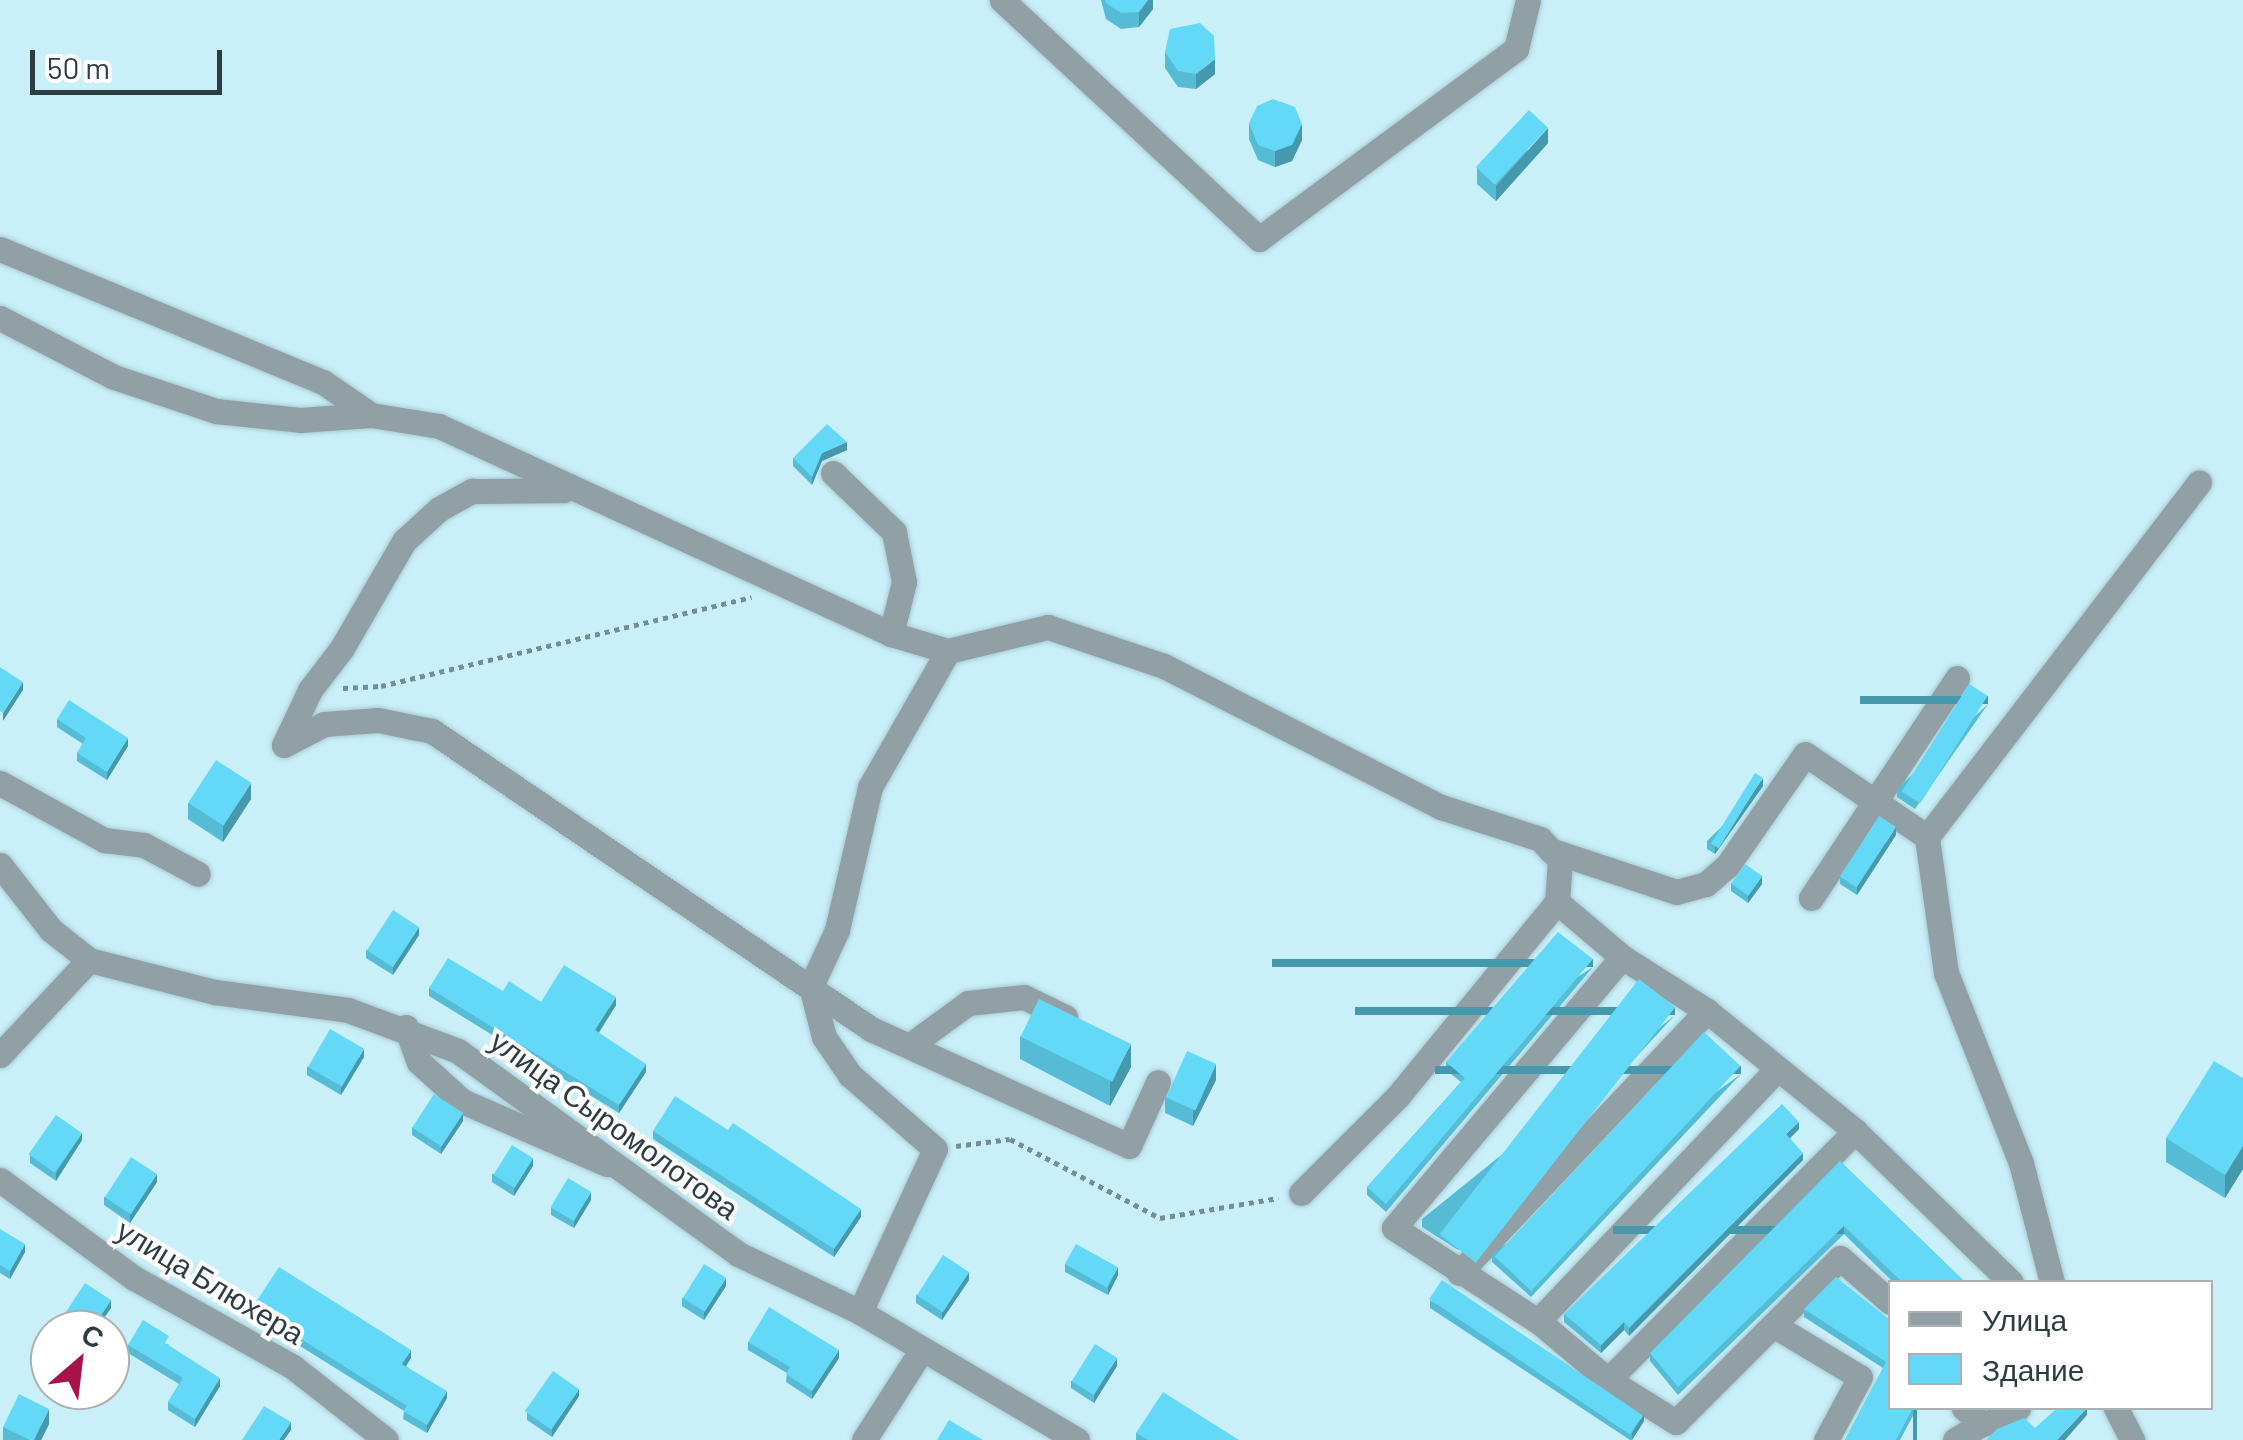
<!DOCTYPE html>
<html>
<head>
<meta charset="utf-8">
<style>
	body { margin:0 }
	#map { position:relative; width:2243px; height:1440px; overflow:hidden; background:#c9eff9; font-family:Barlow,sans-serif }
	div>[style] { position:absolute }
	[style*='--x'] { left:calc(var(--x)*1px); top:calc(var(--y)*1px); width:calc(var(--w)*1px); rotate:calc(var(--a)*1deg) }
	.path>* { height:5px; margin-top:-2.5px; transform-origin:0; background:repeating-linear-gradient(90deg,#748e95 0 5px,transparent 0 10px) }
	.roads { filter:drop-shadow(0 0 2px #aacbd4) drop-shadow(0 0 2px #aacbd4) }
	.minor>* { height:25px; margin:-12.5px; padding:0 12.5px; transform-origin:12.5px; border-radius:12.5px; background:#91a0a5 }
	.wall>* { inset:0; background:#56bbd4 }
	.shaded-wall>* { inset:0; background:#4698ad; transform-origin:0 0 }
	.building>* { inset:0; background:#64d9f7; transform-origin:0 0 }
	span { translate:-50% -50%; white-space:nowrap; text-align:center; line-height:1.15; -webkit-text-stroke:8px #fff; paint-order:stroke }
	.street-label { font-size:30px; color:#2e3d42 }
	.legend { position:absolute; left:1888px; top:1280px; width:325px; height:130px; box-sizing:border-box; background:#fff; border:2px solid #abb1b3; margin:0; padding:12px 18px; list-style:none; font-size:30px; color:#2e3d42 }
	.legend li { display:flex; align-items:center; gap:20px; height:50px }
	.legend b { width:50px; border:2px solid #abb1b3 }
	.north { position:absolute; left:30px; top:1310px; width:100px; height:100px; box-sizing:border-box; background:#fff; border:2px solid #abb1b3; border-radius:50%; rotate:28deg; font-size:28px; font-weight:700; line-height:40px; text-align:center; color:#2e3d42 }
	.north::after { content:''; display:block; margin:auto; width:35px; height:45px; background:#a7124a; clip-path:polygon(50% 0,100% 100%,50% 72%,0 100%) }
	.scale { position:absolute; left:30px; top:50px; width:192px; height:45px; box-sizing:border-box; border:5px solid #2e3d42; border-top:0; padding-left:12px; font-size:30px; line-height:35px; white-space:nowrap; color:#2e3d42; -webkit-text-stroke:8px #fff; paint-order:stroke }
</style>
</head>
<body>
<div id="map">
	<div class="path">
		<i style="--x:343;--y:688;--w:38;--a:-3"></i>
		<i style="--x:381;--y:686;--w:381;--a:-13.5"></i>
		<i style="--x:956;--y:1146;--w:54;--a:-7.4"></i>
		<i style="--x:1010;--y:1139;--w:170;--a:27.8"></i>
		<i style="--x:1160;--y:1218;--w:120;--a:-9.6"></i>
	</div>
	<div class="roads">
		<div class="minor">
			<i style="--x:1002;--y:0;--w:351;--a:42.9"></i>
			<i style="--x:1259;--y:239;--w:320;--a:-36.5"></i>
			<i style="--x:1516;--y:49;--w:50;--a:-76.2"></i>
			<i style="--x:0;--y:249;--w:349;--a:22.4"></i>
			<i style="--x:323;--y:382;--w:58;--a:34.5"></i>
			<i style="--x:371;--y:415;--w:69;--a:9.2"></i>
			<i style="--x:439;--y:426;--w:498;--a:24.7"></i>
			<i style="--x:891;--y:634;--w:59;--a:16.6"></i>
			<i style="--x:948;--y:651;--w:103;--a:-13.5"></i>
			<i style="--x:1048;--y:627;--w:122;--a:18.6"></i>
			<i style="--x:1164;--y:666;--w:311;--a:27"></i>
			<i style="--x:1441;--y:807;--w:104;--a:17.9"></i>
			<i style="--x:1540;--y:839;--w:29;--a:46"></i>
			<i style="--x:1560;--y:860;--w:42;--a:94.1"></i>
			<i style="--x:1557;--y:902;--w:85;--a:40.2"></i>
			<i style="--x:1622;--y:957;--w:101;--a:32.4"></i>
			<i style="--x:1707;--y:1011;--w:191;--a:39"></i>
			<i style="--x:1855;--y:1131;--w:217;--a:44.1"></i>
			<i style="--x:0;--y:318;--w:128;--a:27.4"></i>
			<i style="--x:114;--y:377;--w:108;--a:18.4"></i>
			<i style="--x:216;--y:411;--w:84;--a:6.1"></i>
			<i style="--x:300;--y:420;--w:71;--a:-4"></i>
			<i style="--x:833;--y:473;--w:85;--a:44"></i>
			<i style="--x:894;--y:532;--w:51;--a:78.7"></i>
			<i style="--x:904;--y:582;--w:54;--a:104"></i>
			<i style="--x:284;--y:745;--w:45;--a:-27.7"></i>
			<i style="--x:324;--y:724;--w:54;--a:-4.2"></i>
			<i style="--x:378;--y:720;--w:55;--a:11.5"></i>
			<i style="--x:432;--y:731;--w:531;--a:34.17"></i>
			<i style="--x:871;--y:1029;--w:283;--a:24.4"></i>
			<i style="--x:1129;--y:1146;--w:70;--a:-65.6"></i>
			<i style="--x:284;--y:745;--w:61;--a:-64.7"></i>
			<i style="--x:310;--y:690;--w:53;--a:-52.7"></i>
			<i style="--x:342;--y:648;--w:124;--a:-59.9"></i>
			<i style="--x:404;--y:541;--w:47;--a:-42.4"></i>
			<i style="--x:439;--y:509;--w:38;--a:-29"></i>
			<i style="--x:472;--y:491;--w:92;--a:-0.6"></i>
			<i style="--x:0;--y:783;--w:119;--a:28.7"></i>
			<i style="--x:104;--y:840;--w:40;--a:7.1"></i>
			<i style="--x:144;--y:845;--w:61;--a:28.2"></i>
			<i style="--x:1550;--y:850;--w:133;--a:18.4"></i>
			<i style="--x:1676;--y:892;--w:31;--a:-15"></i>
			<i style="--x:1706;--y:884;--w:28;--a:-41"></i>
			<i style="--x:1727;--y:866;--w:136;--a:-55.1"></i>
			<i style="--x:1805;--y:754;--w:148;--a:34.2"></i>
			<i style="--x:0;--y:865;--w:83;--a:51.9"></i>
			<i style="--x:51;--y:930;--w:48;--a:38.3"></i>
			<i style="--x:89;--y:960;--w:130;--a:14.3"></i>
			<i style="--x:215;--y:992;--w:134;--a:7.7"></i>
			<i style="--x:348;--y:1010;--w:117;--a:20.4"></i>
			<i style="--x:458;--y:1051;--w:346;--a:35.9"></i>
			<i style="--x:738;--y:1254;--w:135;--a:25.4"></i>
			<i style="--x:860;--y:1312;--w:252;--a:30.5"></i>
			<i style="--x:1811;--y:898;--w:264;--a:-56.4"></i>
			<i style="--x:1622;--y:957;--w:354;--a:130.1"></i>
			<i style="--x:1394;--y:1228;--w:171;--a:32.9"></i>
			<i style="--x:1538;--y:1321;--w:92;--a:40.1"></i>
			<i style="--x:1608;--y:1380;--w:351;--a:-45.2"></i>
			<i style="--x:406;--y:1027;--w:37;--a:70"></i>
			<i style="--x:419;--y:1062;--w:58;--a:42.2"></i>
			<i style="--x:462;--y:1101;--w:158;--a:23.5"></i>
			<i style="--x:909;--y:1046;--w:73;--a:-36.1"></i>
			<i style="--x:968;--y:1003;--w:56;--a:-6.1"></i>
			<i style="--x:1024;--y:997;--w:46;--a:26"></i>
			<i style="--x:0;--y:1055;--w:130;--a:-46.9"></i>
			<i style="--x:0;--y:1180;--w:166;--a:36.2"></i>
			<i style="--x:134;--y:1278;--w:182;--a:29.2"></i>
			<i style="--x:293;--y:1367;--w:118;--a:38.1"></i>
			<i style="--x:1301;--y:1193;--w:137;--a:-45"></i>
			<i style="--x:1398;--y:1096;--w:251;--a:-50.7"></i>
			<i style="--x:1459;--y:1273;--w:361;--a:-46.6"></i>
			<i style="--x:2052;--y:1282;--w:123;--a:-104.6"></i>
			<i style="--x:2021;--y:1163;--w:204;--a:-111.5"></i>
			<i style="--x:1946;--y:973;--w:137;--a:-98"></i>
			<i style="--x:1927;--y:837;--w:447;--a:-52.5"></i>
			<i style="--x:860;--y:1312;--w:179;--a:-65.3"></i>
			<i style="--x:935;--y:1149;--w:113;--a:-139"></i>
			<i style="--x:850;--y:1075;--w:46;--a:-124.4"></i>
			<i style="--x:824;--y:1037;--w:53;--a:-104.3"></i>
			<i style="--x:811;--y:986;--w:62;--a:-65.1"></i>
			<i style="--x:837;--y:930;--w:147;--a:-77"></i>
			<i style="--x:870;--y:787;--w:157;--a:-60.2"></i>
			<i style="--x:1538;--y:1321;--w:347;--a:-46.5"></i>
			<i style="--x:1773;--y:1325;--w:101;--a:30.9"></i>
			<i style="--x:1860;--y:1377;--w:72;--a:118.4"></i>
			<i style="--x:1608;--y:1380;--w:80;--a:31.7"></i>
			<i style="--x:1676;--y:1422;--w:232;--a:-45"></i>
			<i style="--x:1840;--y:1258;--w:67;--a:41.3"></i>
			<i style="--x:1964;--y:1408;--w:24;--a:42"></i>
			<i style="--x:1982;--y:1424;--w:29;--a:-14"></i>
			<i style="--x:2010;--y:1417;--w:12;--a:-48"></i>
			<i style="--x:2116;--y:1408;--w:36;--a:63"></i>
			<i style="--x:864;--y:1440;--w:106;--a:-57.4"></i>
			<i style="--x:1955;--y:1440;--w:31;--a:-31"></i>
		</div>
	</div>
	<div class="wall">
		<i style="clip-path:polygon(1101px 0,1153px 0,1153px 9px,1139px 27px,1121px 29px,1106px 19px)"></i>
		<i style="clip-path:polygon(1165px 52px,1215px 74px,1196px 89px,1178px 87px,1165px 68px)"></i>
		<i style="clip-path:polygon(1249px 123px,1302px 140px,1292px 161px,1275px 167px,1258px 160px,1249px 139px)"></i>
		<i style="clip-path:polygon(1548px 143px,1496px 201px,1477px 184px,1477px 168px)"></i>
		<i style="clip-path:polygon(847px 450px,822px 461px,812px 485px,793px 466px,793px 458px)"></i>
		<i style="clip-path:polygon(1988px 704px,1915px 809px,1897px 797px,1897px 789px)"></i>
		<i style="clip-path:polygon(57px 719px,128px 746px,107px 780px,77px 761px,77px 753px,83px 744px,57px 727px)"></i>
		<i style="clip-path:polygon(1763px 786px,1715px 854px,1707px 849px,1707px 841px)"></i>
		<i style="clip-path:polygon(251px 799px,223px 842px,188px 819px,188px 803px)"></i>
		<i style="clip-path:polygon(1896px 835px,1857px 895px,1840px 884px,1840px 876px)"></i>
		<i style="clip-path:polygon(1731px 883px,1762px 884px,1748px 903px,1731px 891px)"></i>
		<i style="clip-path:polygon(419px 935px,393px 975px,366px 958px,366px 950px)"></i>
		<i style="clip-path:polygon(1593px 967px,1386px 1212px,1367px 1195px,1367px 1187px,1461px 1082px,1446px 1070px,1446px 1062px)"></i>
		<i style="clip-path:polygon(429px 988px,503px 991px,541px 1002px,616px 1005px,599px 1033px,646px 1072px,619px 1113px,429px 996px)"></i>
		<i style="clip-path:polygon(1675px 1015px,1458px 1250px,1422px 1227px,1422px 1219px)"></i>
		<i style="clip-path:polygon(1020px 1036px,1131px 1067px,1110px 1106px,1020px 1059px)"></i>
		<i style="clip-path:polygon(364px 1057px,341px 1095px,307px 1075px,307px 1067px)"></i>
		<i style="clip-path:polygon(1741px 1074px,1531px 1297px,1492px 1262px,1492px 1254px)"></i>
		<i style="clip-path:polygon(2243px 1078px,2243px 1169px,2225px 1198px,2166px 1162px,2166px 1138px)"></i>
		<i style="clip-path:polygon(1216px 1080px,1193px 1126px,1165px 1113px,1165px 1097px)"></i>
		<i style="clip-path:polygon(463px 1121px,441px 1154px,412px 1135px,412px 1127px)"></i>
		<i style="clip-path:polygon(1799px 1129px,1790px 1138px,1803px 1160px,1629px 1336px,1624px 1330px,1601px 1353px,1564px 1322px,1564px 1314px)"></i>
		<i style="clip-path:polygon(728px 1130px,861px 1217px,834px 1257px,653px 1139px,653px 1131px)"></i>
		<i style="clip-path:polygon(82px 1140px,56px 1181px,30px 1163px,30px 1155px)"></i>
		<i style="clip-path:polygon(1840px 1161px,1965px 1282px,1893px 1282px,1844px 1234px,1678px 1395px,1650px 1361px,1650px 1353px)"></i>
		<i style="clip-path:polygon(533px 1166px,514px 1196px,492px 1182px,492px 1174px)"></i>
		<i style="clip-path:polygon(157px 1182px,130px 1223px,104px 1205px,104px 1197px)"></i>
		<i style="clip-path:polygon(591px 1200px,574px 1228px,551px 1215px,551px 1207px)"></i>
		<i style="clip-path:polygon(0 1229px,25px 1252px,10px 1279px,0 1273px)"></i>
		<i style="clip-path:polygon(1065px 1264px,1118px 1275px,1108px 1295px,1065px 1272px)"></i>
		<i style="clip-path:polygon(969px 1280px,942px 1320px,916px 1303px,916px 1295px)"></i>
		<i style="clip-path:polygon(726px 1286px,704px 1320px,682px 1306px,682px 1298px)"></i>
		<i style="clip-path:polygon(1430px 1300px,1644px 1421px,1632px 1440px,1630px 1440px,1430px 1308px)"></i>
		<i style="clip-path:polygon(252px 1308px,411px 1358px,406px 1366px,447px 1398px,427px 1433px,403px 1419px,404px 1411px,252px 1316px)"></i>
		<i style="clip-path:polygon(1804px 1309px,1890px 1320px,1890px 1408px,1917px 1408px,1900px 1440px,1845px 1440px,1883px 1368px,1804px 1317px)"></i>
		<i style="clip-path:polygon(748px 1342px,839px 1358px,812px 1399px,786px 1382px,787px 1373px,748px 1350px)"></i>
		<i style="clip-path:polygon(169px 1344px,168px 1345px,220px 1386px,195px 1427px,168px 1410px,168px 1402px,179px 1384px,128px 1353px,128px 1345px)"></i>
		<i style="clip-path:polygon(1117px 1366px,1094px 1403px,1071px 1388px,1071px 1381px)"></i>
		<i style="clip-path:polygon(579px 1396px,552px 1437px,527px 1420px,527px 1412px)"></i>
		<i style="clip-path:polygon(49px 1424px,41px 1440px,3px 1440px,3px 1427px)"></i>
		<i style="clip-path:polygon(1136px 1433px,1239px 1440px,1136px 1440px)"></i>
	</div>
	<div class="shaded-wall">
		<i style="clip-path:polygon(1148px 0,1153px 0,1153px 9px,1139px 27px,1139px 12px)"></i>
		<i style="clip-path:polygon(1215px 59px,1215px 74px,1196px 89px,1196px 74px)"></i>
		<i style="clip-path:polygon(1302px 124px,1302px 140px,1292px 161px,1275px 167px,1275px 151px)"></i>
		<i style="clip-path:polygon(1548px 128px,1548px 143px,1496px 201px,1496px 186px)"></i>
		<i style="clip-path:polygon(847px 442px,847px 450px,822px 461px,812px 485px,812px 477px,822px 453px)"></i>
		<i style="clip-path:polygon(23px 682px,23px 690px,3px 721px,3px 713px)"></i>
		<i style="left:1988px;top:696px;width:8px;height:128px;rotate:90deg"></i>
		<i style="clip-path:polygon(128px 738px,128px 746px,107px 780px,107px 772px)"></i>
		<i style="clip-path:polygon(1763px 778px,1763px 786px,1715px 854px,1715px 847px)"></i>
		<i style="clip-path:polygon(251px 783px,251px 799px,223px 842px,223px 826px)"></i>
		<i style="clip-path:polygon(1896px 827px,1896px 835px,1857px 895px,1857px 887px)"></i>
		<i style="clip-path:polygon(1762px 876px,1762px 884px,1748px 903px,1748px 896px)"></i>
		<i style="clip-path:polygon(419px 927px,419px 935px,393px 975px,393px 967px)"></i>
		<i style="left:1593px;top:959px;width:8px;height:321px;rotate:90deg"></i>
		<i style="clip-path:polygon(616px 997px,616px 1005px,595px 1038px,595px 1030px)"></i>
		<i style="left:1675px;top:1007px;width:8px;height:320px;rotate:90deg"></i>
		<i style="clip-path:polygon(1131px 1044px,1131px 1067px,1110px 1106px,1110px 1083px)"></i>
		<i style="clip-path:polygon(364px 1049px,364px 1057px,341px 1095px,341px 1088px)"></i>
		<i style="clip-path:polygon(646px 1064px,646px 1072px,619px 1113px,619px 1105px)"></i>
		<i style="clip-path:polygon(1216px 1064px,1216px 1080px,1193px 1126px,1193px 1111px)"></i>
		<i style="left:1741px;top:1066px;width:8px;height:306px;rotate:90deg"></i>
		<i style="clip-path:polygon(463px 1113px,463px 1121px,441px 1154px,441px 1146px)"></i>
		<i style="clip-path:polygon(1799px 1122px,1799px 1129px,1786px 1142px,1786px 1134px)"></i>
		<i style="clip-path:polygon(82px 1133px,82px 1140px,56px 1181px,56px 1173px)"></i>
		<i style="clip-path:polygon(2243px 1146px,2243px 1169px,2225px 1198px,2225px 1175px)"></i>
		<i style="clip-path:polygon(1803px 1153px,1803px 1160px,1629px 1336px,1629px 1328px)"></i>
		<i style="clip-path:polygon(533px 1158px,533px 1166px,514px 1196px,514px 1188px)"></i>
		<i style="clip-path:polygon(157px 1174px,157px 1182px,130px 1223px,130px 1215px)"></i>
		<i style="clip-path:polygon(591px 1192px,591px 1200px,574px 1228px,574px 1221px)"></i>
		<i style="clip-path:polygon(861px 1209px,861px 1217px,834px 1257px,834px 1249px)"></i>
		<i style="left:1844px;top:1226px;width:8px;height:231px;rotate:90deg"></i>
		<i style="clip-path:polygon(25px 1244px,25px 1252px,10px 1279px,10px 1271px)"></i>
		<i style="clip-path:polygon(1118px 1267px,1118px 1275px,1108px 1295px,1108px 1287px)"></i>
		<i style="clip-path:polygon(969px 1272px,969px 1280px,942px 1320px,942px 1312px)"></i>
		<i style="clip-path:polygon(726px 1278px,726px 1286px,704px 1320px,704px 1312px)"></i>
		<i style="clip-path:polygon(111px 1300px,111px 1308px,96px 1330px,91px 1330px)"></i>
		<i style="clip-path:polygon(1624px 1322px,1624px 1330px,1601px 1353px,1601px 1345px)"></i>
		<i style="clip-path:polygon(411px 1350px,411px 1358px,402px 1372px,402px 1364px)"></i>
		<i style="clip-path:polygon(839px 1350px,839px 1358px,812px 1399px,812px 1391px)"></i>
		<i style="clip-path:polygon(1117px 1358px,1117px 1366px,1094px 1403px,1094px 1395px)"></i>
		<i style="clip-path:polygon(220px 1378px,220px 1386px,195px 1427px,195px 1419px)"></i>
		<i style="clip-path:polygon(579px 1389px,579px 1396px,552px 1437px,552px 1429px)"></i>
		<i style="clip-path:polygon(447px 1391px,447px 1398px,427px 1433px,427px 1425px)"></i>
		<i style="left:1913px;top:1408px;width:4px;height:36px"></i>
		<i style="clip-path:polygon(2087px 1408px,2087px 1415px,2065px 1440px,2057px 1440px)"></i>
		<i style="clip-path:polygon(49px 1409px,49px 1424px,41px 1440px,34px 1440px)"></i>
		<i style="clip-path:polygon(1644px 1414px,1644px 1421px,1632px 1440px,1632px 1433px)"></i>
		<i style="clip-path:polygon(291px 1422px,291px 1430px,284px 1440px,279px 1440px)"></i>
	</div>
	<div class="building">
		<i style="clip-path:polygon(1105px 0,1148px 0,1139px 12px,1121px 13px,1106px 3px)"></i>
		<i style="clip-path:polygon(1200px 23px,1214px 36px,1215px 59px,1196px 74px,1178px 71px,1165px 52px,1170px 29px)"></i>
		<i style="clip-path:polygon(1273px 99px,1295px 107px,1302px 124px,1292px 145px,1275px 151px,1258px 145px,1249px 123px,1257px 106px)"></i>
		<i style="left:1529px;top:110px;width:26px;height:78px;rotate:43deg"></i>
		<i style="clip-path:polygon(827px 424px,847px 442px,822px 453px,812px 477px,793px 458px)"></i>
		<i style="clip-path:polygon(0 667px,23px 682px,3px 713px,0 711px)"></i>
		<i style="left:1969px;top:684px;width:22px;height:127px;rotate:32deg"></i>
		<i style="clip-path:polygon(69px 700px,128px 738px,107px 772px,77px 753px,86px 738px,57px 719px)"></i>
		<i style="left:216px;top:760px;width:42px;height:51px;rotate:33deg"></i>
		<i style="left:1755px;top:773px;width:9px;height:83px;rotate:32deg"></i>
		<i style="left:1879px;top:816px;width:20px;height:72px;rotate:33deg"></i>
		<i style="left:1745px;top:864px;width:21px;height:24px;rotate:35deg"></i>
		<i style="left:393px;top:910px;width:31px;height:48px;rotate:33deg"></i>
		<i style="clip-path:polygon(1558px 932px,1593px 959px,1386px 1204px,1367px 1187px,1465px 1078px,1446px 1062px)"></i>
		<i style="clip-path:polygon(448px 958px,503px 991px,509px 981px,541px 1002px,564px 965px,616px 997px,595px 1030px,646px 1064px,619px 1105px,429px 988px)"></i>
		<i style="left:1639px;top:979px;width:46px;height:324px;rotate:38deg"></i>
		<i style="left:1039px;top:999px;width:102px;height:42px;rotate:26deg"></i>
		<i style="left:330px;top:1029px;width:39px;height:44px;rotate:30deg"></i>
		<i style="left:1704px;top:1032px;width:50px;height:307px;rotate:43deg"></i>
		<i style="left:1187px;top:1051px;width:32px;height:51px;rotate:24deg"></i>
		<i style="clip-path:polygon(2214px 1061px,2243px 1078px,2243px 1146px,2225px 1175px,2166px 1138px)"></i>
		<i style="left:434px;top:1094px;width:35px;height:40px;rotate:33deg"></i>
		<i style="clip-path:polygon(675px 1096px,728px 1130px,733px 1123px,861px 1209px,834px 1249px,653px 1131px)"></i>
		<i style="clip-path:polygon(1782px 1104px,1799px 1122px,1786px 1134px,1803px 1153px,1629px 1328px,1624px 1322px,1601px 1345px,1564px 1314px)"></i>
		<i style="left:56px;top:1115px;width:32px;height:48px;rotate:35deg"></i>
		<i style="left:512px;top:1145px;width:25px;height:35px;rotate:32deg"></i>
		<i style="left:131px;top:1157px;width:31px;height:48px;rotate:33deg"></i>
		<i style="clip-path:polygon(1840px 1161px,1965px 1282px,1902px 1282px,1844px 1226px,1678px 1387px,1650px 1353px)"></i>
		<i style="left:568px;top:1178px;width:27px;height:34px;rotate:31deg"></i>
		<i style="clip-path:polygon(0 1229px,25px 1244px,10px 1271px,0 1265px)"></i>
		<i style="left:1076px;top:1244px;width:48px;height:23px;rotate:29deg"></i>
		<i style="left:943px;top:1255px;width:31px;height:48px;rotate:33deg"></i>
		<i style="left:704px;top:1264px;width:26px;height:40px;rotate:32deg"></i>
		<i style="clip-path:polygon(279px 1267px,411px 1350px,402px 1364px,447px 1391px,427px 1425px,403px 1411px,407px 1406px,252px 1308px)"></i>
		<i style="clip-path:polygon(1836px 1277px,1890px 1320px,1890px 1408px,1913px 1408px,1896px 1440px,1845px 1440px,1886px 1362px,1804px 1309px)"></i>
		<i style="left:1442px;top:1280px;width:242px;height:23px;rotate:34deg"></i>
		<i style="clip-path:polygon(85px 1283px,111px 1300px,91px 1330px,67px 1330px,58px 1324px)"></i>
		<i style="clip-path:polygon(769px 1307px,839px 1350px,812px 1391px,786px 1374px,790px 1367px,748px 1342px)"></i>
		<i style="clip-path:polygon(143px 1320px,169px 1336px,165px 1343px,220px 1378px,195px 1419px,168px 1402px,183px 1378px,128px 1345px)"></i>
		<i style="left:1095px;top:1344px;width:26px;height:44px;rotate:32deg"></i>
		<i style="left:553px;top:1371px;width:32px;height:49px;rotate:35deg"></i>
		<i style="clip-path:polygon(1163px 1392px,1239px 1440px,1148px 1440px,1136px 1433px)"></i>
		<i style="clip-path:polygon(19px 1394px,49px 1409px,34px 1440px,30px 1440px,3px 1427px)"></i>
		<i style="clip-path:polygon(264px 1406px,291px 1422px,279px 1440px,242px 1440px)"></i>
		<i style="clip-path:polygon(2057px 1408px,2087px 1408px,2057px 1440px,1986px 1440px,1997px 1429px,2024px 1418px,2035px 1428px)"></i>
		<i style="clip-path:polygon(949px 1420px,983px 1440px,937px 1440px)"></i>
	</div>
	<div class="street-label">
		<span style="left:615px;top:1124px;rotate:36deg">улица Сыромолотова</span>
		<span style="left:211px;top:1281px;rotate:31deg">улица Блюхера</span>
	</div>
	<ul class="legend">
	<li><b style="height:12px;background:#91a0a5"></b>Улица</li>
	<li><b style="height:28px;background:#64d9f7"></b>Здание</li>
	</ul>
	<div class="north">С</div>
	<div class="scale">50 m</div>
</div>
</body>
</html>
